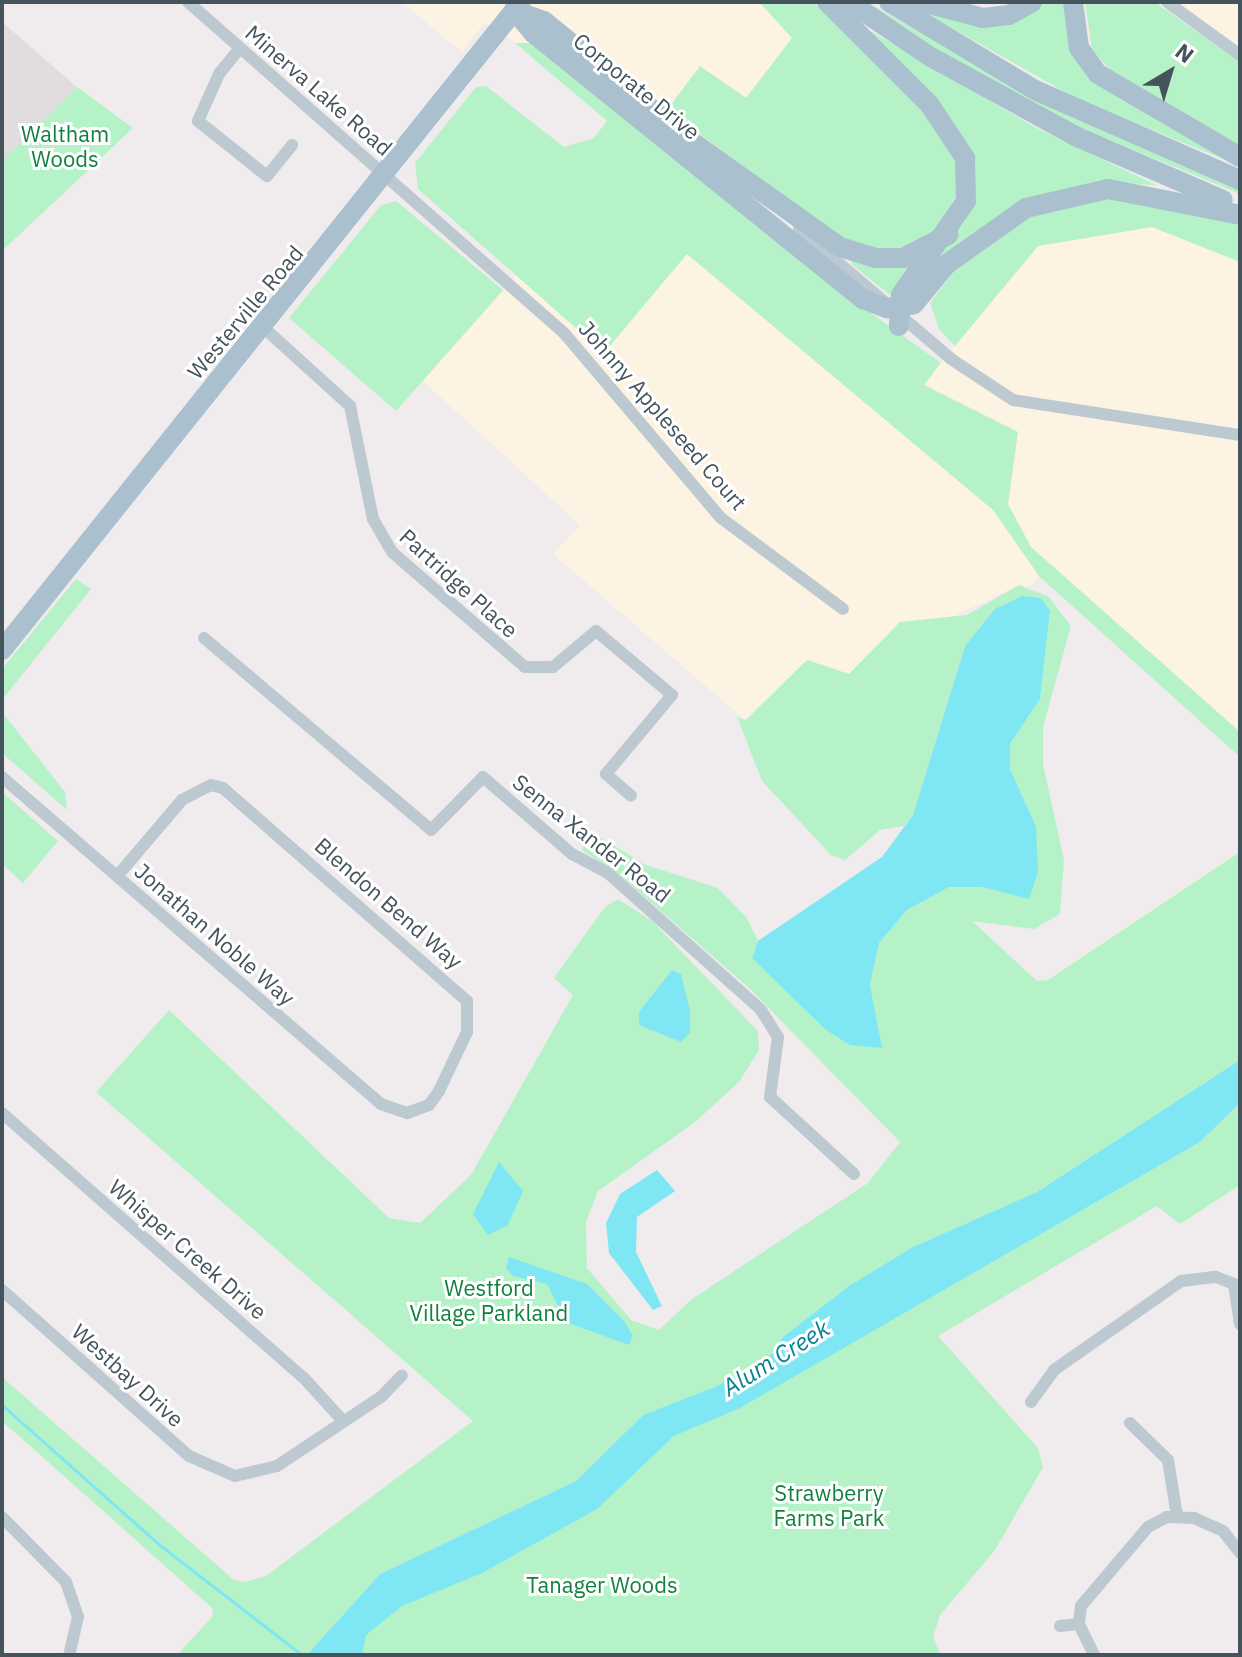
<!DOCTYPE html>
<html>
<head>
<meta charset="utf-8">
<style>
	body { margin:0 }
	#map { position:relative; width:1242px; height:1657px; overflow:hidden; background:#f0eced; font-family:"IBM Plex Sans",sans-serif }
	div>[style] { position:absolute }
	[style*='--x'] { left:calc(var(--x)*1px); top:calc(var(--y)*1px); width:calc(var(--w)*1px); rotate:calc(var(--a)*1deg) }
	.commercial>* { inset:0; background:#fdf3e3 }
	.education>* { inset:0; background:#e1dddf }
	.green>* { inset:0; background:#b6f2c7 }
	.water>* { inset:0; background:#7fe6f3 }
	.stream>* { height:3px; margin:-1.5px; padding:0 1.5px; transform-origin:1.5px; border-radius:1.5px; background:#7fe6f3 }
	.street>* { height:12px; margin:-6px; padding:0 6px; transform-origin:6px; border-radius:6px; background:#bcc9d1 }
	.primary>* { height:20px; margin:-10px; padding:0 10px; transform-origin:10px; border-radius:10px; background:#aac0cf }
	span { translate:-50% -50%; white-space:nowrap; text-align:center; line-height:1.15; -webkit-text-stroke:6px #fff; paint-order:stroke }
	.street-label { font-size:22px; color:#44535c }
	.park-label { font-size:22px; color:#0f823d }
	.water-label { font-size:24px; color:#048291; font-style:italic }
	.frame { position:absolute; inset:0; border:4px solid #44535c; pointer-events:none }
	.north { position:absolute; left:1130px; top:32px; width:80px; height:80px; -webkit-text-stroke:6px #fff; paint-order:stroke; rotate:38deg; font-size:22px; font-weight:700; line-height:32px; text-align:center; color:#44535c }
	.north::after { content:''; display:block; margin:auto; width:28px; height:36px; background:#44535c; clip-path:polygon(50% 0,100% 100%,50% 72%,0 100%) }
</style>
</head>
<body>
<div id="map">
	<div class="commercial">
		<i style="clip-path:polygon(402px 2px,759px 2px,791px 30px,792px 38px,746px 98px,700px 66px,667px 110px,531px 43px,515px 43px,485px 22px,462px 52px)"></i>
		<i style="clip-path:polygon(1155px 2px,1240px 2px,1240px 62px)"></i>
		<i style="clip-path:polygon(1152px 227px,1240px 262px,1240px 732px,1031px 547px,1008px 504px,1018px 432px,923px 384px,1038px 246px)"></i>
		<i style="clip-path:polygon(687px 253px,993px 510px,1039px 576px,1030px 587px,1019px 585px,944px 621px,900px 622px,849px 674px,807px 660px,745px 720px,553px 554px,580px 525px,423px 381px,517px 275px,604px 353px)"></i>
	</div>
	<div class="education">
		<i style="clip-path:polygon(2px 22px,77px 87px,2px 161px)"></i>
	</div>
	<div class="green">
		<i style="clip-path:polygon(759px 2px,813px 2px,921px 106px,956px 159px,958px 192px,935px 235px,905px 250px,852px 246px,667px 110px,700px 66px,746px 98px,792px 38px)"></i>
		<i style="clip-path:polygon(867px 2px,990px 72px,1240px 184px,1240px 194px,1066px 122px,976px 75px)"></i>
		<i style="clip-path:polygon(1042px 2px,1069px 2px,1076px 51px,1240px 166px,1081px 101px,927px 14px)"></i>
		<i style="clip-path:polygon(1085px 2px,1155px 2px,1240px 62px,1240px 146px,1121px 82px,1092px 50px)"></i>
		<i style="clip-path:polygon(871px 31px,1033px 126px,1156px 185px,1095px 183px,1002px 214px,955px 248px,911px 291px,965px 221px,974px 174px)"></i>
		<i style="clip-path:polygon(515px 43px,530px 43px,830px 284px,941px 363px,924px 385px,1018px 432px,1008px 504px,1031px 547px,1240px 732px,1240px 757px,1039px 576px,993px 510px,687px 254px,604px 353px,418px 189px,415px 163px,476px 87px,486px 86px,564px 147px,594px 138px,607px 121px)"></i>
		<i style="clip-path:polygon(77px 87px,133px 128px,2px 251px,2px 161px)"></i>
		<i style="clip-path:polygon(1108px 195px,1240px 224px,1240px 262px,1152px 227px,1038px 246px,955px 346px,939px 329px,930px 303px,964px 258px,1033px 213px)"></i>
		<i style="clip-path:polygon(396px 201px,503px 290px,396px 411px,289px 318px,381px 205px)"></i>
		<i style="clip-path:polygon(854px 259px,908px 263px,911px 268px,890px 295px,851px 264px)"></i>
		<i style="clip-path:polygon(76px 579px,91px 589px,2px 700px,2px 669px)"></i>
		<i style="clip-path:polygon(1019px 585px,1049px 597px,1071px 626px,1043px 727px,1043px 764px,1064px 860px,1060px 914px,1034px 929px,972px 921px,1037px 981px,1048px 980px,1240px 852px,1240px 1060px,1037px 1192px,911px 1248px,849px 1286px,783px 1337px,771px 1355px,717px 1386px,643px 1415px,576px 1481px,380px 1574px,307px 1655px,177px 1655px,213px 1616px,212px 1608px,2px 1421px,2px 1377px,234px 1580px,245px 1582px,266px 1576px,473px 1421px,96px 1092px,169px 1010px,389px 1218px,420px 1223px,471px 1175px,573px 995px,554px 978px,605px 907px,618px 899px,652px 921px,758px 1031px,759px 1050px,739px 1082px,694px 1123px,598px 1191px,586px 1222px,587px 1268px,631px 1320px,659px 1330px,692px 1299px,868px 1183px,900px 1142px,750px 989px,621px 876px,582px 850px,590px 831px,646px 865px,718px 888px,747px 918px,758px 941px,752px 958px,881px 1047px,870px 985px,879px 943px,907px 910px,949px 887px,982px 887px,1029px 898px,1036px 826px,1010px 769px,1010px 744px,1040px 699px,1050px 611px,965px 646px,913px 815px,904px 826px,880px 830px,845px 860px,831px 855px,762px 781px,737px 717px,746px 720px,807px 660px,849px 674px,900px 622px,967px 615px)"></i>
		<i style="clip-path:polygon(2px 712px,65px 792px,67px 810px,2px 753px)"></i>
		<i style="clip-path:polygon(2px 792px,58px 841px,23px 883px,2px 864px)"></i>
		<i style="clip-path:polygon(1240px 1103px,1240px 1185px,1180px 1224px,1157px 1206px,938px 1336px,1038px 1448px,1043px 1467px,995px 1550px,940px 1615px,933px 1637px,941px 1655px,339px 1655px,353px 1637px,623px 1460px,913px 1308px,1200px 1142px)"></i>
	</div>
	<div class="water">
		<i style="clip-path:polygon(1022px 596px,1041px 598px,1050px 611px,1040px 699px,1010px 744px,1010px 769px,1036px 826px,1038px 872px,1029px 899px,982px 887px,949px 887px,907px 910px,879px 943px,870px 985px,882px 1048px,850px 1045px,826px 1030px,752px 958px,758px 941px,882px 857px,913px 815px,965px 646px,995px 609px)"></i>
		<i style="clip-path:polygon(672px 970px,681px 974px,690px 1011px,690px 1033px,681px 1042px,639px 1025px,639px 1012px)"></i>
		<i style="clip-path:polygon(1240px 1060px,1240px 1103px,1200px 1142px,740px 1408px,674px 1436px,597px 1509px,482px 1573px,402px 1606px,366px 1635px,362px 1655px,307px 1655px,380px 1574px,576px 1481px,643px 1415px,717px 1386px,771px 1355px,783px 1337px,849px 1286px,911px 1248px,1037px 1192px)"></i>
		<i style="clip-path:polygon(499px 1162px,523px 1191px,508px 1225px,488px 1235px,473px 1214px)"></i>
		<i style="clip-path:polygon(657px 1170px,675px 1191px,637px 1217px,636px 1252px,662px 1306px,653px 1310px,609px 1253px,606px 1223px,620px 1194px)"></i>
		<i style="clip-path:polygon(509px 1257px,587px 1284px,624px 1321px,633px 1336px,629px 1345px,566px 1322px,547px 1284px,513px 1276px,506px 1268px)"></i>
	</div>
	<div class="stream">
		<i style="--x:2;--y:1405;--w:213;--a:41.6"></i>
		<i style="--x:161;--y:1546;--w:178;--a:37.7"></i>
	</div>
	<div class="street">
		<i style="--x:188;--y:2;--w:501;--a:41.36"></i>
		<i style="--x:564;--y:333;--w:243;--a:49.7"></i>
		<i style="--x:721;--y:518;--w:152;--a:36.7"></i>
		<i style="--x:1167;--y:2;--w:90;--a:36"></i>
		<i style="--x:240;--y:48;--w:33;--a:129"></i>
		<i style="--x:219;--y:74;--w:51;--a:114.1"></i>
		<i style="--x:198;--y:121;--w:88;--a:38.6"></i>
		<i style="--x:267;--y:176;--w:40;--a:-51"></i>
		<i style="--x:799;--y:229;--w:200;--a:40.5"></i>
		<i style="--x:951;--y:359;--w:74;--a:33.5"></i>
		<i style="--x:1013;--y:400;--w:230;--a:8.8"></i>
		<i style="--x:263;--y:327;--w:118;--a:42.2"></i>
		<i style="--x:350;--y:406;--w:115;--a:78.5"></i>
		<i style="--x:373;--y:519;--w:39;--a:60"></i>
		<i style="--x:393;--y:553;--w:174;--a:40.8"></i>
		<i style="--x:525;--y:667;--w:28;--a:0"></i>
		<i style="--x:553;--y:667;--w:56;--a:-39.9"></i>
		<i style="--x:596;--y:631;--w:99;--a:40.1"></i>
		<i style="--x:672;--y:695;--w:103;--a:129.9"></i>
		<i style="--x:606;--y:774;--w:33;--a:41"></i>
		<i style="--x:204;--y:638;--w:297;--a:40.2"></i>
		<i style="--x:431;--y:830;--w:74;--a:-45.5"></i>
		<i style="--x:483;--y:777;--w:118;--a:40.9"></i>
		<i style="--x:572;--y:854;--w:41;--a:27.8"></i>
		<i style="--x:608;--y:873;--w:205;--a:41.8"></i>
		<i style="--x:761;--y:1010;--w:32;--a:58"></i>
		<i style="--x:778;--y:1037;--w:61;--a:97.6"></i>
		<i style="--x:770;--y:1097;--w:114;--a:42.5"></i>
		<i style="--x:2;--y:777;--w:501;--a:40.79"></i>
		<i style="--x:381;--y:1104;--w:28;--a:19"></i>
		<i style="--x:407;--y:1113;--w:23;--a:-20"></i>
		<i style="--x:429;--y:1105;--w:17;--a:-54"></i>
		<i style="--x:439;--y:1091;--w:65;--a:-64.6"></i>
		<i style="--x:467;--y:1032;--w:31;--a:-90"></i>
		<i style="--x:467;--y:1001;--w:324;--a:-138.9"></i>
		<i style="--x:223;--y:788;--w:12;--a:-166"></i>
		<i style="--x:211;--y:785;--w:33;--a:153"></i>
		<i style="--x:182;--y:800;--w:100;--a:130.5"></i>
		<i style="--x:2;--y:1113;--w:400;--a:41.3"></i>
		<i style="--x:303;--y:1377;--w:59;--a:47.7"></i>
		<i style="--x:1234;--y:1284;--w:40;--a:81.5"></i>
		<i style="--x:2;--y:1290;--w:250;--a:41.6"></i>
		<i style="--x:189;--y:1456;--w:50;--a:23.5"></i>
		<i style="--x:235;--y:1476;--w:43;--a:-13.4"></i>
		<i style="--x:277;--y:1466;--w:125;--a:-33.6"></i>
		<i style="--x:381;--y:1397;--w:30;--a:-46"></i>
		<i style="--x:1031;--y:1402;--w:39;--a:-54"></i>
		<i style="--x:1054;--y:1370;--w:155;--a:-35"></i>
		<i style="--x:1181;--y:1281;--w:35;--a:-7"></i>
		<i style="--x:1216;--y:1277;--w:19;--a:21"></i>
		<i style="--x:1130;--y:1423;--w:53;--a:44.2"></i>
		<i style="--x:1168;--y:1460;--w:57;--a:80.9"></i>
		<i style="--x:2;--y:1517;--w:91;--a:45.4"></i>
		<i style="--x:66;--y:1582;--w:37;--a:71"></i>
		<i style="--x:78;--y:1617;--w:39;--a:103"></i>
		<i style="--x:1060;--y:1626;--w:19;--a:-6"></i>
		<i style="--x:1094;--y:1655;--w:34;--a:-116"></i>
		<i style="--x:1079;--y:1624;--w:18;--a:-84"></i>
		<i style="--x:1081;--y:1606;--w:104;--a:-49.7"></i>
		<i style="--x:1148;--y:1527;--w:21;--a:-28"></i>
		<i style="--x:1167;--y:1517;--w:27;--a:2"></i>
		<i style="--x:1194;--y:1518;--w:32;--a:24"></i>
		<i style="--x:1223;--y:1531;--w:28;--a:52"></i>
	</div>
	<div class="primary">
		<i style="--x:827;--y:2;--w:146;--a:45"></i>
		<i style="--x:930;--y:105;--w:64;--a:56.6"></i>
		<i style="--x:965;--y:158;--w:43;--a:88.7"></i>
		<i style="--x:966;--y:201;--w:114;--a:124.7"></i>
		<i style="--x:901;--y:295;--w:31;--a:94"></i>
		<i style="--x:849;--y:2;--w:99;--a:33.9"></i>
		<i style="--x:931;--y:57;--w:164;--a:28.7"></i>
		<i style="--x:1075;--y:136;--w:161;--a:23.4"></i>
		<i style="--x:889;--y:2;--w:170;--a:31.1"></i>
		<i style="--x:1035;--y:90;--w:224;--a:23.7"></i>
		<i style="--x:922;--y:2;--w:63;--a:14.7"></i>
		<i style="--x:983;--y:18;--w:26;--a:-7"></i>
		<i style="--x:1009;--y:15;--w:26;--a:-29"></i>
		<i style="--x:1073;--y:2;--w:46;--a:82.6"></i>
		<i style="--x:1079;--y:48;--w:32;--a:54"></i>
		<i style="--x:1098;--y:74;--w:164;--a:30.3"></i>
		<i style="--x:514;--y:10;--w:30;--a:50"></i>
		<i style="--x:533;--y:33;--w:424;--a:38.9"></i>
		<i style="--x:863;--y:299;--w:26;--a:21"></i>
		<i style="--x:887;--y:308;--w:27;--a:-8"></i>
		<i style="--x:914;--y:304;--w:52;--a:-50.5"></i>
		<i style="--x:947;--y:264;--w:97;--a:-35.3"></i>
		<i style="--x:1026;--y:208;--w:84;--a:-13"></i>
		<i style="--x:1108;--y:189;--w:135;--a:11.1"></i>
		<i style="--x:515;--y:11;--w:31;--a:19"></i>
		<i style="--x:544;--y:21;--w:195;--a:39.2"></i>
		<i style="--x:695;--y:144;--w:178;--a:35.4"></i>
		<i style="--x:840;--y:247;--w:37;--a:17"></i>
		<i style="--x:875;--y:258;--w:28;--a:0"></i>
		<i style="--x:903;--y:258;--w:51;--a:-27.1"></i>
		<i style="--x:2;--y:650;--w:830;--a:-51.31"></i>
	</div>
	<div class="street-label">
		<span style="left:637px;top:86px;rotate:39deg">Corporate Drive</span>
		<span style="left:319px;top:90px;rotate:41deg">Minerva Lake Road</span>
		<span style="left:245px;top:312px;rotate:-50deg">Westerville Road</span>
		<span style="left:663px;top:415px;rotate:49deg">Johnny Appleseed Court</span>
		<span style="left:459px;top:583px;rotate:42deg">Partridge Place</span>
		<span style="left:592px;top:838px;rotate:38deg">Senna Xander Road</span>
		<span style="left:389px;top:903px;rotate:41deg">Blendon Bend Way</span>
		<span style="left:215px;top:934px;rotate:41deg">Jonathan Noble Way</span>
		<span style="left:188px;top:1249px;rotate:41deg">Whisper Creek Drive</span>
		<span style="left:128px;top:1375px;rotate:42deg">Westbay Drive</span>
	</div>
	<div class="park-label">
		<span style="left:65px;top:146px">Waltham<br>Woods</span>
		<span style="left:489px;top:1300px">Westford<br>Village Parkland</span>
		<span style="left:829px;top:1505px">Strawberry<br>Farms Park</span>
		<span style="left:602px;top:1585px">Tanager Woods</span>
	</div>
	<div class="water-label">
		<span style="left:776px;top:1358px;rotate:-32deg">Alum Creek</span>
	</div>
	<div class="frame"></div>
	<div class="north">N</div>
</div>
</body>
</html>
